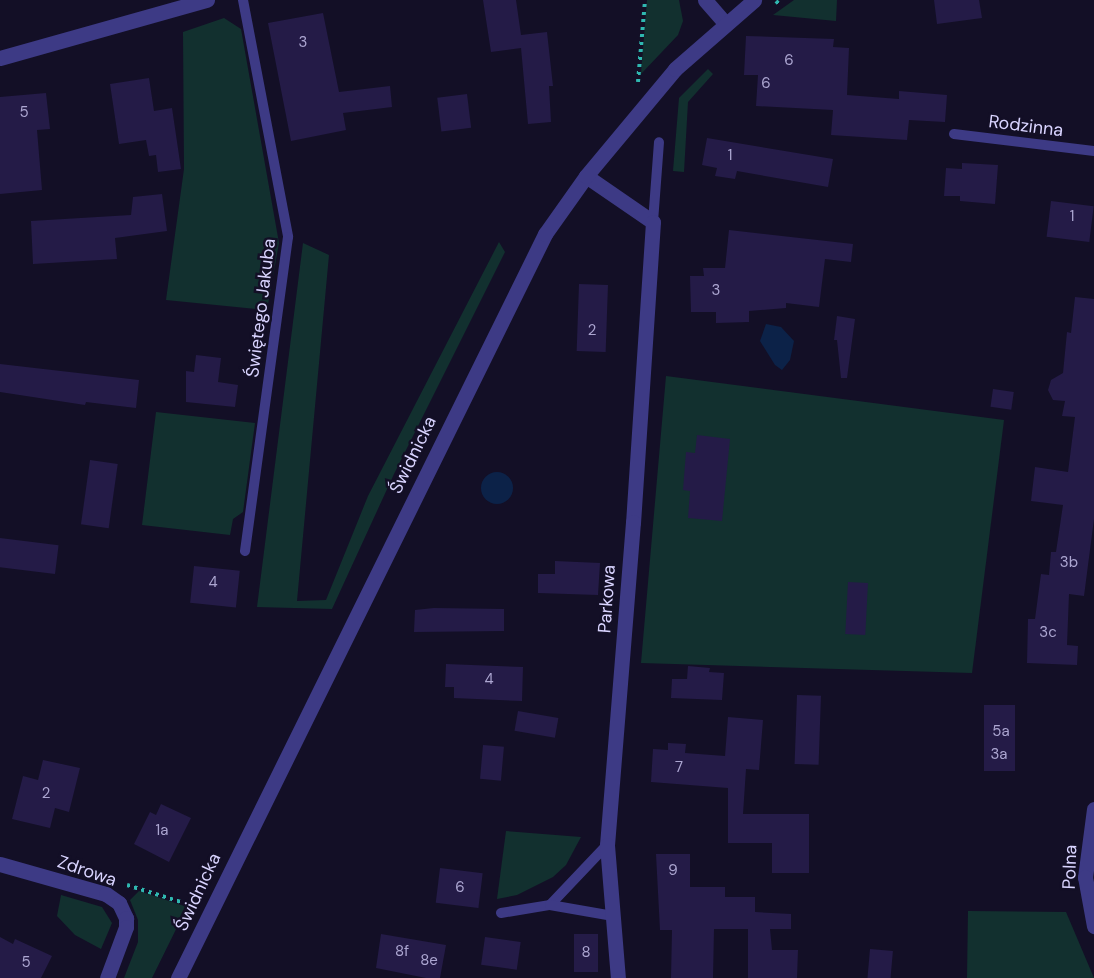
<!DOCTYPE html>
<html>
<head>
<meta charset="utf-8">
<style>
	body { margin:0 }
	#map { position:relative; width:1094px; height:978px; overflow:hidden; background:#130f26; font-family:"DM Sans",sans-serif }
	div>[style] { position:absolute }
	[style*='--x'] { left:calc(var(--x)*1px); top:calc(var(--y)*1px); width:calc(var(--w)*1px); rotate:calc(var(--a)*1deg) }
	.green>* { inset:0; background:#12302f }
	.water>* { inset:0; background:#0c2248 }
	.round { border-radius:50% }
	.building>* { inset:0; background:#241b47; transform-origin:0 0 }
	.path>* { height:4px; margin-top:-2px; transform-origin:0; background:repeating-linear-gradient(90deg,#2fb8b0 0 3px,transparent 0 7.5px) }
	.service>* { height:10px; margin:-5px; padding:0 5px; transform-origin:5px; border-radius:5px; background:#3d3a85 }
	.minor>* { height:15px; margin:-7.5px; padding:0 7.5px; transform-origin:7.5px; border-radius:7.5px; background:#3d3a85 }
	.tertiary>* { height:15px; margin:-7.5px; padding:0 7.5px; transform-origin:7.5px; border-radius:7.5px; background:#3d3a85 }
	span { translate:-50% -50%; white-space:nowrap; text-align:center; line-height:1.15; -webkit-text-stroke:5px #130f26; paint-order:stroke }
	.number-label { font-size:15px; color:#aca6d1 }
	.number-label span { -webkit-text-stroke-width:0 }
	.street-label { font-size:18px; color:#d9d4ff }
</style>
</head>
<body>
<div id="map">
	<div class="green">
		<i style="clip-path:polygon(647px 0,679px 0,683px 21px,678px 35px,641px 74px)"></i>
		<i style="clip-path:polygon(794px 0,837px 0,836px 21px,773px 15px)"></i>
		<i style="clip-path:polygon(224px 18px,241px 29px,279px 243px,267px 310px,166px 300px,184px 169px,183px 32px)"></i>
		<i style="clip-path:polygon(708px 69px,713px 74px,688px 102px,684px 172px,673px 171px,679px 98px)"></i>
		<i style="clip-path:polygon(499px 242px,505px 252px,394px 474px,332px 609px,257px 607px,303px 243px,329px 255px,297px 601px,326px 600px,368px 496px)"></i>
		<i style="clip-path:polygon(666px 376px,1004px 420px,972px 673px,641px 663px)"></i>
		<i style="clip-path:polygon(156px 412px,255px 423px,243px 512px,233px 519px,230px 535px,142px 525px)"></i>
		<i style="clip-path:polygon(506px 831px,581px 837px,566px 865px,553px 877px,517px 895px,497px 899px)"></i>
		<i style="clip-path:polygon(139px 891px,187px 907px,152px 978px,124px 978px,138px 942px,138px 920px,130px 900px)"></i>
		<i style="clip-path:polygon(61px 895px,102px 907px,112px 923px,101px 949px,75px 935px,57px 916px)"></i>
		<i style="clip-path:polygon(968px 911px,1066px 912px,1094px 978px,967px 978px)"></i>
	</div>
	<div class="water">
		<i style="clip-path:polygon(766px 324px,781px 327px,794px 341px,790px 360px,782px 370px,775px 365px,760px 341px)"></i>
		<i class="round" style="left:481px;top:472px;width:32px;height:32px"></i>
	</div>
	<div class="building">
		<i style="clip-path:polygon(483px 0,516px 0,521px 35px,547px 32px,553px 86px,549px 86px,551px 122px,528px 124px,521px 48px,491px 52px)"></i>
		<i style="clip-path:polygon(934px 0,979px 0,982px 18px,937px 24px)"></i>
		<i style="clip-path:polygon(323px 13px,339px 92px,390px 86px,392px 107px,343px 113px,346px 130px,291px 141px,268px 23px)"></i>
		<i style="clip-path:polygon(746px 36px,834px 39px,833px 47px,849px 48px,847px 95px,899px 99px,899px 91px,947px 95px,945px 122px,909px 120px,907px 140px,831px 135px,833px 110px,756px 106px,758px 75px,744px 75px)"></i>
		<i style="clip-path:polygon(149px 78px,154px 111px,172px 108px,181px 169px,158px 172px,156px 155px,149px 156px,146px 140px,119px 144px,110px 84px)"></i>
		<i style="clip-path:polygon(46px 93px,50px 129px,37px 130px,42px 190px,0 194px,0 97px)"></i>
		<i style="left:467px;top:94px;width:34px;height:30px;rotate:83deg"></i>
		<i style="clip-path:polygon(707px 138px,833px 159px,828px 187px,737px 171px,735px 179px,715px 176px,717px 168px,702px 165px)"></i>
		<i style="clip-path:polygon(962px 163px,998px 165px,995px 204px,960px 201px,960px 196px,944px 196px,946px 168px,962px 169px)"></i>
		<i style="clip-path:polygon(162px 194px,167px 231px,115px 238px,117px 259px,33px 264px,31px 221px,131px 215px,133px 197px)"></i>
		<i style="left:1051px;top:201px;width:43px;height:36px;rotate:7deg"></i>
		<i style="clip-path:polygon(729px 230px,853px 244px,851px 262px,825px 259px,819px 307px,786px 303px,786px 308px,749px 311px,749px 322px,716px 323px,716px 312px,691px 312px,690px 276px,704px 276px,703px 268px,725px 268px)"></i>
		<i style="left:579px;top:284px;width:29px;height:67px;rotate:2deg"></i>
		<i style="clip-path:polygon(1075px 297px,1094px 299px,1094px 519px,1084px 596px,1069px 594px,1067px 645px,1078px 646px,1077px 665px,1027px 663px,1028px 619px,1035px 619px,1041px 574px,1049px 575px,1051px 552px,1056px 552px,1063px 505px,1031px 501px,1035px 467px,1068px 472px,1075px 417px,1062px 416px,1065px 401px,1053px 400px,1048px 390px,1051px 380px,1063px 373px,1067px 332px,1071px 333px)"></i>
		<i style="clip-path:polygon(837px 316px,855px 319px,847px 378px,841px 378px,837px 340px,834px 340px)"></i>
		<i style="clip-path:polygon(196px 355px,221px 358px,218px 382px,238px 385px,235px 407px,186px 402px,186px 371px,194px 372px)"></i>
		<i style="clip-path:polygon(0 364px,139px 380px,136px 408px,86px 402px,85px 405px,0 392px)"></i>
		<i style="left:993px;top:389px;width:21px;height:18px;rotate:8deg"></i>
		<i style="clip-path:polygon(697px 435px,730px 439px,722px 521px,688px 518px,690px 491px,683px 490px,686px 452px,695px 453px)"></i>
		<i style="left:90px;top:460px;width:28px;height:65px;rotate:8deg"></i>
		<i style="left:0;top:538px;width:59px;height:29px;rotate:7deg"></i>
		<i style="clip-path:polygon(555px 561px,600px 563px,598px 595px,538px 593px,538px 574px,555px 574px)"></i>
		<i style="left:194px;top:566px;width:46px;height:37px;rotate:6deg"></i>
		<i style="left:848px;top:582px;width:20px;height:52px;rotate:3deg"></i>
		<i style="clip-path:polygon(434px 608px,504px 609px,504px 631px,414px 632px,415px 610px)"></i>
		<i style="clip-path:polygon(446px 664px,523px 667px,522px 701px,454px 698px,454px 687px,445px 687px)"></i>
		<i style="clip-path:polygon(688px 666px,710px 668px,709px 672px,724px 673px,722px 700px,671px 698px,672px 679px,687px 679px)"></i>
		<i style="left:797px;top:695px;width:24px;height:69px;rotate:2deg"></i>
		<i style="left:984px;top:705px;width:31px;height:66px"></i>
		<i style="left:518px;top:711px;width:41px;height:20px;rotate:10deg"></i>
		<i style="clip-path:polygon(728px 717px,763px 720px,759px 770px,746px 769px,743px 814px,809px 814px,809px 873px,772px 873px,772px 843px,728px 843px,728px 788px,651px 782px,653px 749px,668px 750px,668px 743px,686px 744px,685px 753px,725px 756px)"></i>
		<i style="left:483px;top:745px;width:21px;height:34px;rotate:5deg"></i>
		<i style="clip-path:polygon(43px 760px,80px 768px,69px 812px,55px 808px,50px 828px,12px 819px,23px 776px,38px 780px)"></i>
		<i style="clip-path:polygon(161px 804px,191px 818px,169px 862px,134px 844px,150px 812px,156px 815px)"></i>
		<i style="clip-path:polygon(656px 854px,690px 854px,690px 887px,725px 887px,725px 897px,755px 897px,755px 912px,791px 914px,791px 929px,770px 929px,772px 950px,798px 950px,797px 978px,748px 978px,748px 929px,714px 929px,713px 978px,671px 978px,672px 930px,660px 930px)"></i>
		<i style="left:440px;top:868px;width:43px;height:35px;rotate:7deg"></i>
		<i style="clip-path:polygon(381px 934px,446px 945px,440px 978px,426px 978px,376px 968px)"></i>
		<i style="left:574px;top:934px;width:24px;height:38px"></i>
		<i style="clip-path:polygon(0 937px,13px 944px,15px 939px,52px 956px,41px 978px,0 978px)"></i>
		<i style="left:485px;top:937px;width:36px;height:28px;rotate:8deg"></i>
		<i style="left:870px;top:949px;width:23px;height:29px;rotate:5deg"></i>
	</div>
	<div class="path">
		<i style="--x:776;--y:1;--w:4;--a:45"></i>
		<i style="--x:638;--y:82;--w:82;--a:-85.1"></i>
		<i style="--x:127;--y:885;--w:57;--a:17.5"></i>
	</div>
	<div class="service">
		<i style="--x:243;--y:0;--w:241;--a:79.2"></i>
		<i style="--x:288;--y:237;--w:317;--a:97.8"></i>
		<i style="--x:954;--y:134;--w:141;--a:6.9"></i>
		<i style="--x:653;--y:222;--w:80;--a:-85.7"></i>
		<i style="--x:550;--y:905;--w:83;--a:-46.5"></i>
		<i style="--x:501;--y:913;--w:50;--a:-9.3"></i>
		<i style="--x:550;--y:905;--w:64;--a:9.9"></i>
	</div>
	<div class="minor">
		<i style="--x:586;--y:176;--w:81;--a:34.5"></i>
		<i style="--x:653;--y:222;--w:301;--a:93.8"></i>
		<i style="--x:633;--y:522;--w:324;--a:94.6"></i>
		<i style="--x:607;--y:845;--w:133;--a:85.3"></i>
		<i style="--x:1094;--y:809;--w:69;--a:97.5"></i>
		<i style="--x:1085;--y:877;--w:50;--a:79.6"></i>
		<i style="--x:0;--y:864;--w:110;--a:15.8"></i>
		<i style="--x:106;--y:894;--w:16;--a:35"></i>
		<i style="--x:119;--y:903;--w:17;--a:65"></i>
		<i style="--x:126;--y:918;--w:9;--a:90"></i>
		<i style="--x:126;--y:927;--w:54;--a:110.4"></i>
	</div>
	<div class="tertiary">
		<i style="--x:705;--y:0;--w:30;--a:49"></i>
		<i style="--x:0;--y:58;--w:215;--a:-15.7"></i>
		<i style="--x:178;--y:978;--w:830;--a:-63.74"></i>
		<i style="--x:545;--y:234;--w:71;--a:-54.7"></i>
		<i style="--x:586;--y:176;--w:139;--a:-50.2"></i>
		<i style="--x:675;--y:69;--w:105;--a:-41.1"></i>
	</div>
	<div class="number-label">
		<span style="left:303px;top:43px">3</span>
		<span style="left:789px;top:61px">6</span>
		<span style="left:766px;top:84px">6</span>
		<span style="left:24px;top:113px">5</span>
		<span style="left:730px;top:156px">1</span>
		<span style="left:1072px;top:217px">1</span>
		<span style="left:716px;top:291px">3</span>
		<span style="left:592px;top:331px">2</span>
		<span style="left:1069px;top:563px">3b</span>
		<span style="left:213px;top:583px">4</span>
		<span style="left:1048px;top:633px">3c</span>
		<span style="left:489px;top:680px">4</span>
		<span style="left:1001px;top:732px">5a</span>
		<span style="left:999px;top:755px">3a</span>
		<span style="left:679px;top:768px">7</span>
		<span style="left:46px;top:794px">2</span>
		<span style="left:162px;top:831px">1a</span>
		<span style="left:673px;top:871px">9</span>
		<span style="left:460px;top:888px">6</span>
		<span style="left:402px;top:952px">8f</span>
		<span style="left:586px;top:953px">8</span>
		<span style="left:429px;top:961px">8e</span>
		<span style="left:26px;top:963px">5</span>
	</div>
	<div class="street-label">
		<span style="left:1026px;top:126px;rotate:7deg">Rodzinna</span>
		<span style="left:261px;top:308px;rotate:-83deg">Świętego Jakuba</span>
		<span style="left:413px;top:455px;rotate:-64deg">Świdnicka</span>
		<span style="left:607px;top:599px;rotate:-86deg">Parkowa</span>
		<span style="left:1070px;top:867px;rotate:-88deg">Polna</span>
		<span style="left:87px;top:871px;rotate:19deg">Zdrowa</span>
		<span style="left:198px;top:892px;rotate:-65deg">Świdnicka</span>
	</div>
</div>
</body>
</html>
